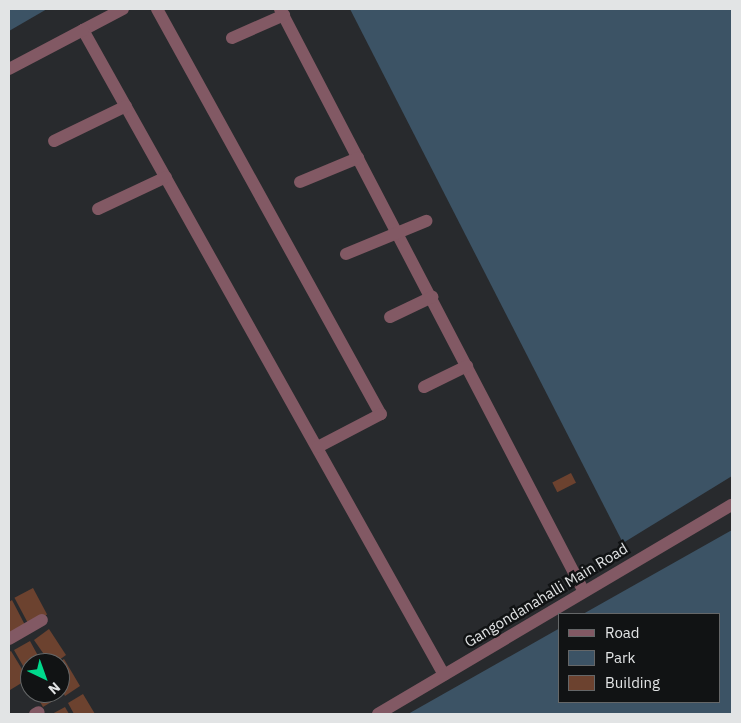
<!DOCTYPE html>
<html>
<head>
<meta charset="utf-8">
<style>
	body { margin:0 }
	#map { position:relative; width:741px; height:723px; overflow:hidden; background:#282a2d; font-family:"IBM Plex Sans",sans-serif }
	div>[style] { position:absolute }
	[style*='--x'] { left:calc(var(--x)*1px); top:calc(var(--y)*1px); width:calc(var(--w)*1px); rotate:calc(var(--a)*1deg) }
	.green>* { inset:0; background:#3c5365 }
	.building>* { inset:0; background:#6c422f; transform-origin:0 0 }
	.minor>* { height:12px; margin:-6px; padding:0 6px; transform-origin:6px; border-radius:6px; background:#825964 }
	span { translate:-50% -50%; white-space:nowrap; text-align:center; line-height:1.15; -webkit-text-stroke:5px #111314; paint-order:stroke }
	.street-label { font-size:15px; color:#e2e4e5 }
	.frame { position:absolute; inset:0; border:10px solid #e2e4e5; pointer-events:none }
	.legend { position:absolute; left:558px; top:613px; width:162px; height:90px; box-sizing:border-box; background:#111314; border:1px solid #656768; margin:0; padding:6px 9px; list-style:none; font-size:15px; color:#e2e4e5 }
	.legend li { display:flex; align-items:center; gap:10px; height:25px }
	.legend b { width:25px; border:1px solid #656768 }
	.north { position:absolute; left:20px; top:653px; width:50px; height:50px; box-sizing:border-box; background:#111314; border:1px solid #656768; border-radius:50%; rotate:138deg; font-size:14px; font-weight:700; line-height:20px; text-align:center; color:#e2e4e5 }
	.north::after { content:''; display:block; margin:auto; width:18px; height:22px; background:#00d98c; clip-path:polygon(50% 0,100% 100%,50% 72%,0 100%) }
</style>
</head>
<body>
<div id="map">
	<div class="green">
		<i style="clip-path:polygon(9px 9px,47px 9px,9px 31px)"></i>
		<i style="clip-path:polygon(350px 9px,732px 9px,732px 476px,623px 543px)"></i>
		<i style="clip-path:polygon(732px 530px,732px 714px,408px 714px,560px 628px,560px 702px,720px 702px,720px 614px,583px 614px)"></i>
	</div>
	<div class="building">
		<i style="left:571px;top:473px;width:11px;height:21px;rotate:63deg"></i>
		<i style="left:33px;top:588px;width:30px;height:21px;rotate:62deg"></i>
		<i style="clip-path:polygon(12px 600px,25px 625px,9px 634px,9px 602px)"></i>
		<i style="clip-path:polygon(49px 629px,66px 655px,55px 663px,50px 663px,34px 640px)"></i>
		<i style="clip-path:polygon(30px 641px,42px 663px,30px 663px,30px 678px,14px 650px)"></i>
		<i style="clip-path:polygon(11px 651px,28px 679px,10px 690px,9px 652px)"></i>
		<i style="clip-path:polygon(64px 659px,80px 686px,65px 696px,60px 687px,60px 662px)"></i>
		<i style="clip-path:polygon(35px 693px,59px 693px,61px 696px,43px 707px)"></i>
		<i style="clip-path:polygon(83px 694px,95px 714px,74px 714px,68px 703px)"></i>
		<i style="clip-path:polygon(65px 707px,69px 714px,52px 714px)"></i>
	</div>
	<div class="minor">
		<i style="--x:123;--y:9;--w:45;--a:152.3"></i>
		<i style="--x:83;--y:30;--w:739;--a:60.76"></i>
		<i style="--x:157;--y:9;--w:463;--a:61.1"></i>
		<i style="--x:381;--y:414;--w:71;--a:152.4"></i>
		<i style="--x:280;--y:9;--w:657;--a:62.46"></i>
		<i style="--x:232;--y:38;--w:57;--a:-23.9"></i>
		<i style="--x:9;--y:69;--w:84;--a:-27.8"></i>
		<i style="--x:54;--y:141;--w:80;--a:-25.9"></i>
		<i style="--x:300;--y:182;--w:63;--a:-22.5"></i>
		<i style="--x:98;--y:209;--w:75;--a:-25.2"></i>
		<i style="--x:346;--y:254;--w:87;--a:-22.4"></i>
		<i style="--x:390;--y:317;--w:47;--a:-25.5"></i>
		<i style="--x:424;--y:387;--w:48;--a:-26"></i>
		<i style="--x:9;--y:639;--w:38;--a:-30"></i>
		<i style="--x:35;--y:714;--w:4;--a:-27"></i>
		<i style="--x:378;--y:714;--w:411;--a:-30.6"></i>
	</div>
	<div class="street-label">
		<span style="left:546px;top:595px;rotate:-31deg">Gangondanahalli Main Road</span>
	</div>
	<div class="frame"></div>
	<ul class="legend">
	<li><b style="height:6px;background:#825964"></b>Road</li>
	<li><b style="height:14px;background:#3c5365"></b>Park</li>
	<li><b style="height:14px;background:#6c422f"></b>Building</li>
	</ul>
	<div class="north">N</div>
</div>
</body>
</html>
